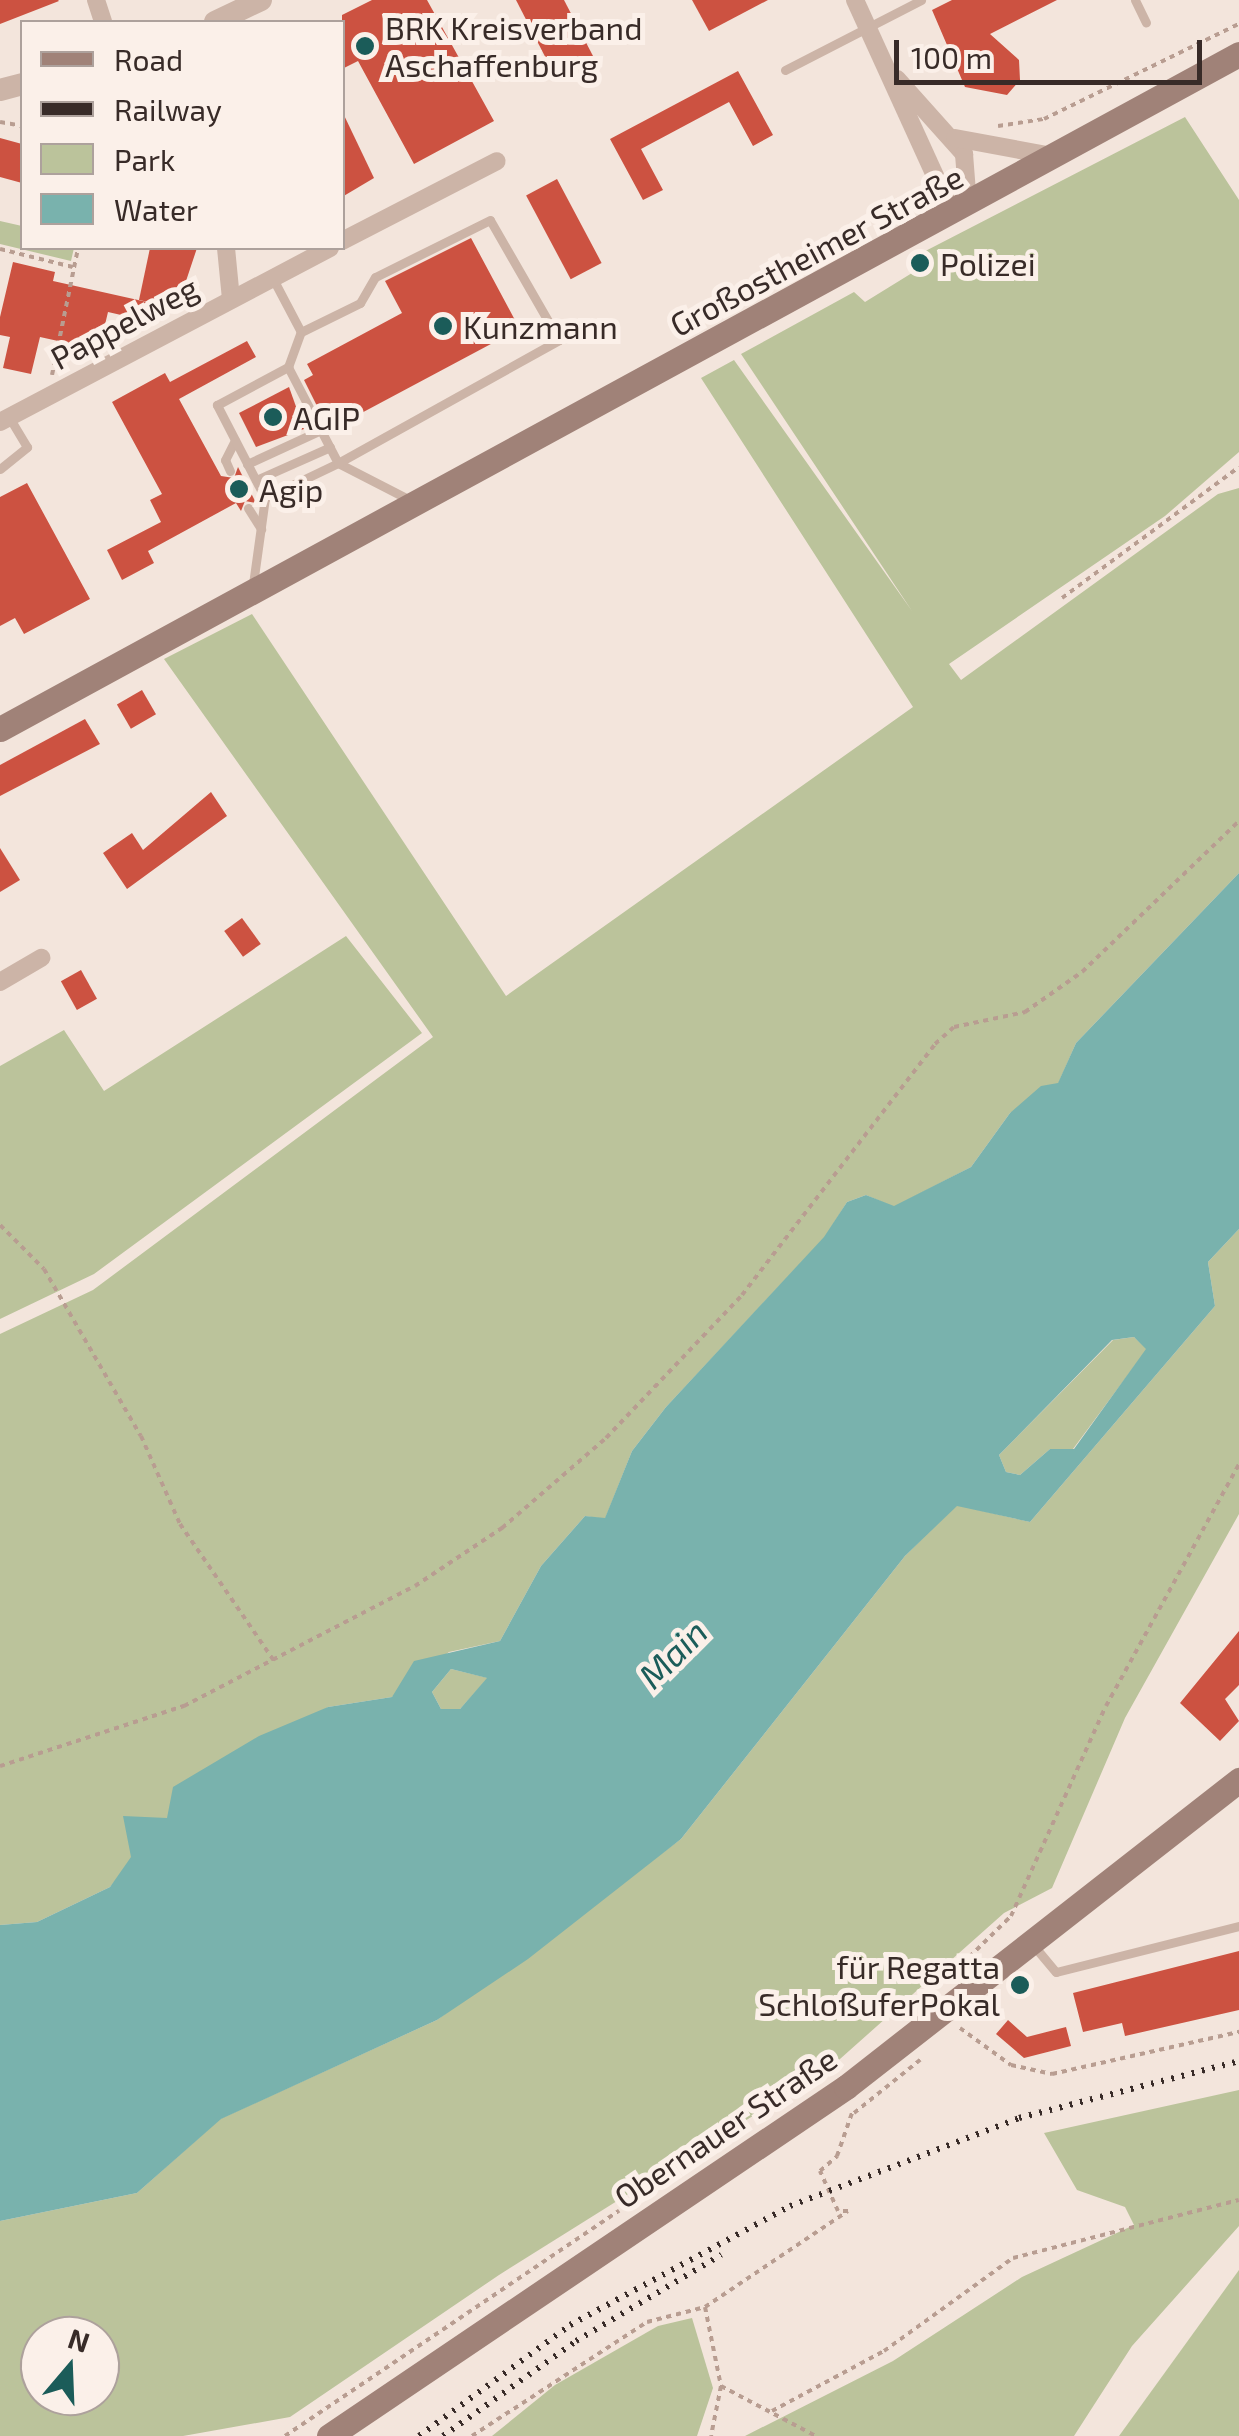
<!DOCTYPE html>
<html>
<head>
<meta charset="utf-8">
<style>
	body { margin:0 }
	#map { position:relative; width:1239px; height:2436px; overflow:hidden; background:#f3e5dc; font-family:"Exo 2",sans-serif }
	div>[style] { position:absolute }
	[style*='--x'] { left:calc(var(--x)*1px); top:calc(var(--y)*1px); width:calc(var(--w)*1px); rotate:calc(var(--a)*1deg) }
	.green>* { inset:0; background:#bbc39b }
	.water>* { inset:0; background:#79b2ad }
	.building>* { inset:0; background:#cc5241; transform-origin:0 0 }
	.path>* { height:4px; margin-top:-2px; transform-origin:0; background:repeating-linear-gradient(90deg,#b89d91 0 5px,transparent 0 10px) }
	.service>* { height:9px; margin:-4.5px; padding:0 4.5px; transform-origin:4.5px; border-radius:4.5px; background:#ccb4a7 }
	.minor>* { height:18px; margin:-9px; padding:0 9px; transform-origin:9px; border-radius:9px; background:#ccb4a7 }
	.tertiary>* { height:22px; margin:-11px; padding:0 11px; transform-origin:11px; border-radius:11px; background:#ccb4a7 }
	.secondary>* { height:25px; margin:-12.5px; padding:0 12.5px; transform-origin:12.5px; border-radius:12.5px; background:#a08278 }
	.rail>* { height:6px; margin-top:-3px; transform-origin:0; background:repeating-linear-gradient(90deg,#382b28 0 2.5px,transparent 0 10.5px) }
	.dots>* { width:28px; height:28px; translate:-50% -50%; box-sizing:border-box; border:5px solid #fbf0e9; border-radius:50% }
	span { translate:-50% -50%; white-space:nowrap; text-align:center; line-height:1.15; -webkit-text-stroke:10px #fbf0e9; paint-order:stroke }
	.poi-label { font-size:32px; color:#382b28 }
	.left { translate:0 -50%; text-align:left }
	.right { translate:-100% -50%; text-align:right }
	.street-label { font-size:32px; color:#382b28 }
	.water-label { font-size:35px; color:#1b5c59; font-style:italic }
	.legend { position:absolute; left:20px; top:20px; width:325px; height:230px; box-sizing:border-box; background:#fbf0e9; border:2px solid #ada19c; margin:0; padding:12px 18px; list-style:none; font-size:30px; color:#382b28 }
	.legend li { display:flex; align-items:center; gap:20px; height:50px }
	.legend b { width:50px; border:2px solid #ada19c }
	.north { position:absolute; left:20px; top:2316px; width:100px; height:100px; box-sizing:border-box; background:#fbf0e9; border:2px solid #ada19c; border-radius:50%; rotate:19deg; font-size:28px; font-weight:700; line-height:40px; text-align:center; color:#382b28 }
	.north::after { content:''; display:block; margin:auto; width:35px; height:45px; background:#1b5c59; clip-path:polygon(50% 0,100% 100%,50% 72%,0 100%) }
	.scale { position:absolute; left:894px; top:40px; width:308px; height:45px; box-sizing:border-box; border:5px solid #382b28; border-top:0; padding-left:12px; font-size:30px; line-height:35px; white-space:nowrap; color:#382b28; -webkit-text-stroke:8px #fbf0e9; paint-order:stroke }
</style>
</head>
<body>
<div id="map">
	<div class="green">
		<i style="clip-path:polygon(1185px 117px,1239px 200px,1239px 452px,1165px 516px,949px 664px,961px 680px,1218px 494px,1239px 488px,1239px 873px,1076px 1043px,1058px 1084px,1010px 1113px,971px 1167px,894px 1207px,866px 1195px,847px 1202px,825px 1237px,666px 1407px,632px 1451px,605px 1519px,585px 1516px,541px 1566px,500px 1641px,449px 1652px,392px 1697px,328px 1707px,168px 1818px,110px 1887px,37px 1922px,0 1925px,0 1334px,93px 1290px,433px 1037px,164px 659px,252px 614px,506px 996px,913px 707px,701px 378px,734px 360px,912px 611px,741px 354px,854px 292px,865px 302px,912px 273px,908px 260px)"></i>
		<i style="clip-path:polygon(0 221px,22px 226px,22px 248px,74px 248px,71px 261px,0 244px)"></i>
		<i style="clip-path:polygon(346px 936px,422px 1033px,94px 1274px,0 1319px,0 1066px,64px 1030px,104px 1091px)"></i>
		<i style="clip-path:polygon(evenodd,1239px 1229px,1239px 1514px,1125px 1718px,1052px 1888px,1004px 1913px,831px 2067px,499px 2275px,290px 2417px,183px 2436px,0 2436px,0 2221px,137px 2193px,220px 2119px,437px 2020px,681px 1839px,905px 1556px,957px 1505px,1030px 1522px,1215px 1306px,1208px 1262px,1239px 1229px,40px 2336px,100px 2336px,100px 2396px,40px 2396px,40px 2336px)"></i>
		<i style="clip-path:polygon(1134px 1337px,1147px 1349px,1073px 1449px,1050px 1449px,1020px 1475px,1006px 1472px,999px 1455px,1113px 1340px)"></i>
		<i style="clip-path:polygon(451px 1669px,488px 1678px,460px 1709px,441px 1709px,432px 1692px)"></i>
		<i style="clip-path:polygon(1239px 2090px,1239px 2226px,1132px 2346px,1074px 2436px,745px 2436px,893px 2361px,1022px 2277px,1134px 2225px,1125px 2207px,1077px 2190px,1044px 2133px)"></i>
		<i style="clip-path:polygon(1239px 2270px,1239px 2436px,1119px 2436px)"></i>
		<i style="clip-path:polygon(692px 2318px,713px 2388px,697px 2436px,492px 2436px,555px 2385px,658px 2326px)"></i>
	</div>
	<div class="water">
		<i style="clip-path:polygon(evenodd,1239px 873px,1239px 1229px,1208px 1262px,1215px 1306px,1030px 1522px,957px 1506px,905px 1556px,681px 1839px,528px 1959px,437px 2020px,221px 2119px,137px 2193px,0 2221px,0 1925px,37px 1922px,110px 1887px,131px 1857px,123px 1816px,167px 1818px,173px 1787px,259px 1736px,328px 1707px,392px 1697px,414px 1661px,500px 1641px,541px 1566px,585px 1516px,605px 1518px,632px 1451px,666px 1407px,824px 1237px,847px 1202px,866px 1195px,894px 1206px,971px 1167px,1010px 1113px,1041px 1086px,1058px 1083px,1076px 1043px,1239px 873px,1134px 1337px,1146px 1349px,1074px 1449px,1050px 1449px,1020px 1475px,1006px 1472px,999px 1455px,1112px 1340px,1134px 1337px,1239px 873px,451px 1669px,487px 1678px,460px 1709px,441px 1709px,432px 1692px,451px 1669px)"></i>
	</div>
	<div class="building">
		<i style="clip-path:polygon(0 0,58px 0,59px 1px,0 24px)"></i>
		<i style="clip-path:polygon(372px 0,427px 0,494px 121px,414px 164px,358px 61px,342px 69px,342px 15px)"></i>
		<i style="clip-path:polygon(516px 0,564px 0,593px 56px,555px 76px)"></i>
		<i style="clip-path:polygon(692px 0,768px 0,709px 31px)"></i>
		<i style="clip-path:polygon(952px 0,1057px 0,990px 34px,1019px 60px,1020px 80px,1007px 95px,965px 87px,932px 10px)"></i>
		<i style="clip-path:polygon(738px 71px,773px 135px,753px 146px,729px 102px,641px 149px,663px 190px,643px 200px,610px 139px)"></i>
		<i style="clip-path:polygon(342px 111px,374px 178px,342px 197px)"></i>
		<i style="clip-path:polygon(0 138px,22px 144px,22px 183px,0 177px)"></i>
		<i style="left:557px;top:179px;width:95px;height:35px;rotate:62deg"></i>
		<i style="clip-path:polygon(471px 238px,516px 322px,500px 330px,504px 337px,339px 425px,331px 409px,321px 414px,304px 380px,313px 375px,307px 364px,402px 313px,385px 281px)"></i>
		<i style="clip-path:polygon(150px 248px,197px 248px,177px 308px,139px 300px)"></i>
		<i style="clip-path:polygon(13px 262px,55px 272px,53px 281px,147px 302px,143px 320px,108px 312px,99px 350px,40px 337px,31px 374px,3px 368px,10px 337px,0 335px,0 317px)"></i>
		<i style="clip-path:polygon(247px 341px,256px 357px,179px 399px,221px 476px,234px 478px,238px 467px,256px 503px,245px 501px,241px 511px,236px 503px,148px 551px,154px 563px,122px 580px,107px 550px,161px 522px,150px 500px,162px 494px,112px 402px,165px 373px,170px 382px)"></i>
		<i style="clip-path:polygon(289px 387px,304px 429px,256px 447px,239px 413px)"></i>
		<i style="clip-path:polygon(27px 483px,90px 599px,24px 634px,15px 618px,0 626px,0 497px)"></i>
		<i style="left:142px;top:690px;width:28px;height:29px;rotate:60deg"></i>
		<i style="clip-path:polygon(85px 719px,100px 744px,0 796px,0 765px)"></i>
		<i style="clip-path:polygon(211px 792px,227px 816px,127px 889px,103px 853px,132px 833px,143px 850px)"></i>
		<i style="clip-path:polygon(0 848px,20px 880px,0 892px)"></i>
		<i style="left:242px;top:918px;width:32px;height:22px;rotate:54deg"></i>
		<i style="left:81px;top:970px;width:33px;height:23px;rotate:61deg"></i>
		<i style="clip-path:polygon(1239px 1631px,1239px 1685px,1225px 1699px,1239px 1721px,1220px 1741px,1180px 1703px)"></i>
		<i style="clip-path:polygon(1239px 1951px,1239px 2010px,1125px 2036px,1122px 2023px,1083px 2032px,1073px 1993px)"></i>
		<i style="clip-path:polygon(1008px 2020px,1027px 2037px,1066px 2027px,1071px 2046px,1024px 2058px,996px 2034px)"></i>
	</div>
	<div class="path">
		<i style="--x:0;--y:122;--w:22;--a:10"></i>
		<i style="--x:998;--y:126;--w:47;--a:-8.7"></i>
		<i style="--x:1044;--y:119;--w:217;--a:-26"></i>
		<i style="--x:901;--y:212;--w:28;--a:-38"></i>
		<i style="--x:0;--y:249;--w:75;--a:13.9"></i>
		<i style="--x:52;--y:375;--w:130;--a:-78.4"></i>
		<i style="--x:1062;--y:598;--w:220;--a:-36.5"></i>
		<i style="--x:0;--y:1225;--w:62;--a:45"></i>
		<i style="--x:44;--y:1269;--w:193;--a:59.9"></i>
		<i style="--x:141;--y:1436;--w:96;--a:66.1"></i>
		<i style="--x:180;--y:1524;--w:166;--a:55.5"></i>
		<i style="--x:0;--y:1766;--w:194;--a:-18.1"></i>
		<i style="--x:184;--y:1706;--w:260;--a:-27.5"></i>
		<i style="--x:415;--y:1586;--w:105;--a:-33.7"></i>
		<i style="--x:502;--y:1528;--w:138;--a:-40.9"></i>
		<i style="--x:606;--y:1438;--w:197;--a:-46.4"></i>
		<i style="--x:742;--y:1295;--w:317;--a:-52.4"></i>
		<i style="--x:935;--y:1044;--w:25;--a:-42"></i>
		<i style="--x:954;--y:1027;--w:73;--a:-11.9"></i>
		<i style="--x:1025;--y:1012;--w:70;--a:-35.1"></i>
		<i style="--x:1082;--y:972;--w:218;--a:-43.9"></i>
		<i style="--x:955;--y:1971;--w:78;--a:-44.5"></i>
		<i style="--x:1011;--y:1916;--w:230;--a:-65.7"></i>
		<i style="--x:1106;--y:1706;--w:276;--a:-61.2"></i>
		<i style="--x:960;--y:2028;--w:63;--a:36"></i>
		<i style="--x:1011;--y:2065;--w:42;--a:12.4"></i>
		<i style="--x:1052;--y:2074;--w:192;--a:-12.7"></i>
		<i style="--x:854;--y:2113;--w:85;--a:-38.8"></i>
		<i style="--x:705;--y:2307;--w:81;--a:78.6"></i>
		<i style="--x:721;--y:2386;--w:51;--a:101.3"></i>
		<i style="--x:721;--y:2386;--w:107;--a:27.8"></i>
		<i style="--x:772;--y:2411;--w:127;--a:-28.2"></i>
		<i style="--x:884;--y:2351;--w:159;--a:-35.8"></i>
		<i style="--x:1013;--y:2258;--w:233;--a:-14.4"></i>
		<i style="--x:285;--y:2436;--w:403;--a:-34"></i>
		<i style="--x:472;--y:2436;--w:209;--a:-33.1"></i>
		<i style="--x:647;--y:2322;--w:60;--a:-14.5"></i>
		<i style="--x:705;--y:2307;--w:172;--a:-33.9"></i>
		<i style="--x:848;--y:2211;--w:10;--a:180"></i>
		<i style="--x:838;--y:2211;--w:44;--a:-114.2"></i>
		<i style="--x:820;--y:2171;--w:23;--a:-41"></i>
		<i style="--x:837;--y:2156;--w:49;--a:-70.8"></i>
	</div>
	<div class="service">
		<i style="--x:1135;--y:0;--w:25;--a:64"></i>
		<i style="--x:785;--y:70;--w:153;--a:-27.2"></i>
		<i style="--x:288;--y:367;--w:37;--a:-70"></i>
		<i style="--x:247;--y:464;--w:81;--a:-24.7"></i>
		<i style="--x:0;--y:469;--w:35;--a:-39"></i>
		<i style="--x:27;--y:447;--w:35;--a:-121"></i>
		<i style="--x:230;--y:471;--w:12;--a:-114"></i>
		<i style="--x:225;--y:460;--w:22;--a:-63"></i>
		<i style="--x:256;--y:480;--w:81;--a:-24"></i>
		<i style="--x:265;--y:498;--w:81;--a:-25.6"></i>
		<i style="--x:338;--y:463;--w:81;--a:27.2"></i>
		<i style="--x:248;--y:508;--w:25;--a:58"></i>
		<i style="--x:253;--y:584;--w:87;--a:-82.1"></i>
		<i style="--x:265;--y:498;--w:105;--a:-117.3"></i>
		<i style="--x:217;--y:405;--w:81;--a:-28.2"></i>
		<i style="--x:288;--y:367;--w:108;--a:62.5"></i>
		<i style="--x:338;--y:463;--w:253;--a:-29.1"></i>
		<i style="--x:559;--y:340;--w:138;--a:-119.9"></i>
		<i style="--x:490;--y:220;--w:128;--a:153.6"></i>
		<i style="--x:375;--y:277;--w:30;--a:120"></i>
		<i style="--x:360;--y:303;--w:66;--a:153.8"></i>
		<i style="--x:301;--y:332;--w:62;--a:-117.8"></i>
		<i style="--x:1034;--y:1946;--w:34;--a:50"></i>
		<i style="--x:1056;--y:1972;--w:189;--a:-14.1"></i>
	</div>
	<div class="minor">
		<i style="--x:96;--y:0;--w:23;--a:72"></i>
		<i style="--x:855;--y:0;--w:234;--a:65.5"></i>
		<i style="--x:897;--y:79;--w:101;--a:48.2"></i>
		<i style="--x:964;--y:154;--w:51;--a:85.5"></i>
		<i style="--x:955;--y:138;--w:99;--a:10.5"></i>
		<i style="--x:342;--y:241;--w:174;--a:-27.3"></i>
		<i style="--x:226;--y:248;--w:51;--a:84.4"></i>
		<i style="--x:0;--y:422;--w:373;--a:-27.8"></i>
		<i style="--x:0;--y:982;--w:48;--a:-30.3"></i>
	</div>
	<div class="tertiary">
		<i style="--x:215;--y:22;--w:51;--a:-25.6"></i>
		<i style="--x:0;--y:90;--w:23;--a:-15"></i>
	</div>
	<div class="secondary">
		<i style="--x:0;--y:729;--w:1411;--a:-28.58"></i>
		<i style="--x:329;--y:2436;--w:624;--a:-34.02"></i>
		<i style="--x:846;--y:2087;--w:499;--a:-38"></i>
	</div>
	<div class="rail">
		<i style="--x:419;--y:2436;--w:187;--a:-36.3"></i>
		<i style="--x:570;--y:2325;--w:250;--a:-28.4"></i>
		<i style="--x:790;--y:2206;--w:245;--a:-21"></i>
		<i style="--x:1019;--y:2118;--w:227;--a:-14.5"></i>
		<i style="--x:443;--y:2436;--w:163;--a:-35.5"></i>
		<i style="--x:576;--y:2341;--w:169;--a:-30.7"></i>
	</div>
	<div class="dots">
		<i style="left:365px;top:46px;background:#1b5c59"></i>
		<i style="left:920px;top:263px;background:#1b5c59"></i>
		<i style="left:443px;top:326px;background:#1b5c59"></i>
		<i style="left:273px;top:417px;background:#1b5c59"></i>
		<i style="left:239px;top:489px;background:#1b5c59"></i>
		<i style="left:1020px;top:1985px;background:#1b5c59"></i>
	</div>
	<div class="poi-label">
		<span class="left" style="left:385px;top:46px">BRK Kreisverband<br>Aschaffenburg</span>
		<span class="left" style="left:940px;top:263px">Polizei</span>
		<span class="left" style="left:463px;top:326px">Kunzmann</span>
		<span class="left" style="left:293px;top:417px">AGIP</span>
		<span class="left" style="left:259px;top:489px">Agip</span>
		<span class="right" style="left:1000px;top:1985px">für Regatta<br>SchloßuferPokal</span>
	</div>
	<div class="street-label">
		<span style="left:816px;top:250px;rotate:-28deg">Großostheimer Straße</span>
		<span style="left:124px;top:322px;rotate:-28deg">Pappelweg</span>
		<span style="left:725px;top:2127px;rotate:-34deg">Obernauer Straße</span>
	</div>
	<div class="water-label">
		<span style="left:672px;top:1653px;rotate:-45deg">Main</span>
	</div>
	<ul class="legend">
	<li><b style="height:12px;background:#a08278"></b>Road</li>
	<li><b style="height:12px;background:#382b28"></b>Railway</li>
	<li><b style="height:28px;background:#bbc39b"></b>Park</li>
	<li><b style="height:28px;background:#79b2ad"></b>Water</li>
	</ul>
	<div class="north">N</div>
	<div class="scale">100 m</div>
</div>
</body>
</html>
